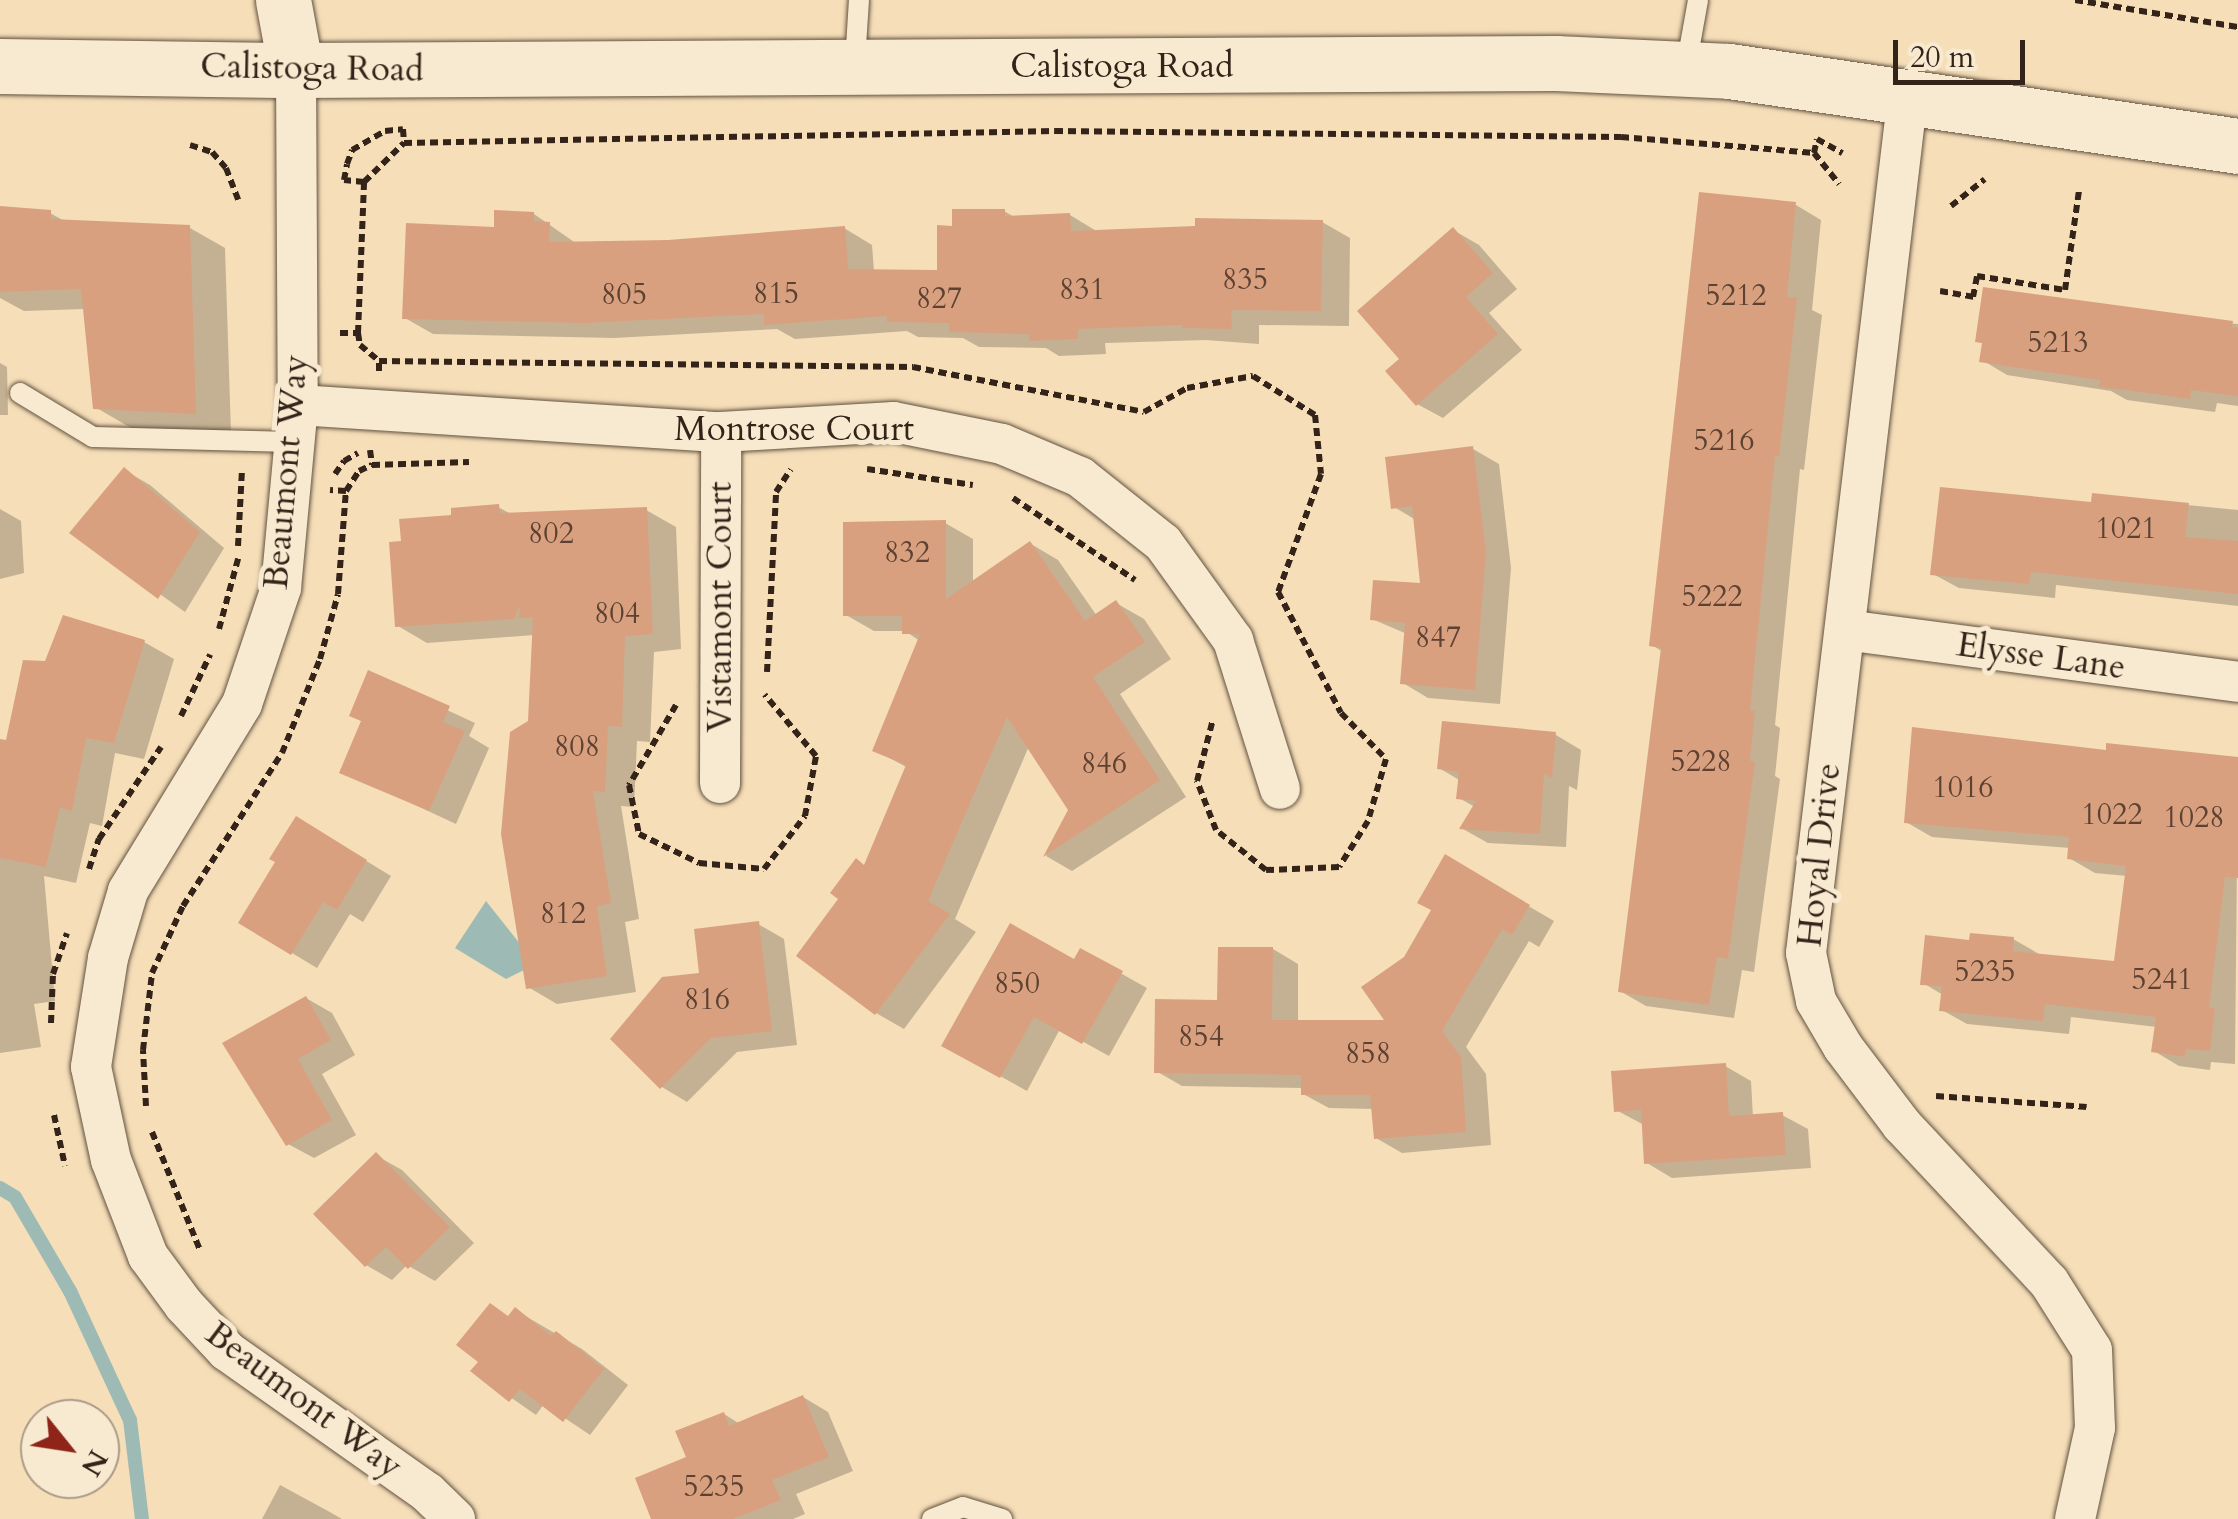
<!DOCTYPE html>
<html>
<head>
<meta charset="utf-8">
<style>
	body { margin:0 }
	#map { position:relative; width:2238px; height:1519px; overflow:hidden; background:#f5deb8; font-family:Cardo,serif }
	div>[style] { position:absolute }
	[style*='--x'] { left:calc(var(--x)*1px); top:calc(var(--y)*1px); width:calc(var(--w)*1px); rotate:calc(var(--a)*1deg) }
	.water>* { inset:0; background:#9dbbb4 }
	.shadow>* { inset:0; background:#0003 }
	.stream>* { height:14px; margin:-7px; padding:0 7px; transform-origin:7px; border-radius:7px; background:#9dbbb4 }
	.building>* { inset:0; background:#d9a080 }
	.path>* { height:6px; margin-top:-3px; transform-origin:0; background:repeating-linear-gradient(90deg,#342318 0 8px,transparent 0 13px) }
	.roads { filter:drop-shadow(0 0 2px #645240) drop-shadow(0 0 2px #645240) }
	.lane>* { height:20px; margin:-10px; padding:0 10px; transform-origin:10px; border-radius:10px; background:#f8ead1 }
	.street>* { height:40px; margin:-20px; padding:0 20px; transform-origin:20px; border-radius:20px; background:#f8ead1 }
	.secondary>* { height:55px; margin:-27.5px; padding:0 27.5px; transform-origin:27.5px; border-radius:27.5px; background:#f8ead1 }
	span { translate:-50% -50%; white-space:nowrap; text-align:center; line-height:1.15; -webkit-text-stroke:10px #f8ead1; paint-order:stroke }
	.number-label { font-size:30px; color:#5d4232 }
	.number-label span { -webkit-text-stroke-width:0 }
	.street-label { font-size:35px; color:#342318 }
	.north { position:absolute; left:20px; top:1399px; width:100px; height:100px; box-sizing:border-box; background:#f8ead1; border:2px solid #aa9a87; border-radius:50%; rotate:120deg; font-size:28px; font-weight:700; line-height:40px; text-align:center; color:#342318 }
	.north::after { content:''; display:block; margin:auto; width:35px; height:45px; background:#8f2418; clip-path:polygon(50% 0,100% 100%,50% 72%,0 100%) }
	.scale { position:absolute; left:1893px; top:40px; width:132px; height:45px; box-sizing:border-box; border:5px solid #342318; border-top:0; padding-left:12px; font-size:30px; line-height:35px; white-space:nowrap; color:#342318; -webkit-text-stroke:8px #f8ead1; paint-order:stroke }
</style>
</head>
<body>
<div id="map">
	<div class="water">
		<i style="clip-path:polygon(486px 901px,536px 964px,506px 979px,455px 948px)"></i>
	</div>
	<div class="shadow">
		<i style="clip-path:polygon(1701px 195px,1796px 205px,1821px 220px,1812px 310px,1822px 315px,1804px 470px,1800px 469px,1775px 725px,1780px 728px,1775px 776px,1780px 779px,1754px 972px,1742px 970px,1734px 1018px,1646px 1006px,1620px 991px,1663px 652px,1652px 645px)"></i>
		<i style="clip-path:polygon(0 209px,50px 213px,68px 223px,190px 228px,225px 248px,231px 433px,131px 428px,95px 407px,85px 309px,24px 311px,0 298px)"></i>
		<i style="clip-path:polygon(1004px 211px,1016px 218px,1070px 215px,1098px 232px,1322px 222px,1350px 238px,1349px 326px,1259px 325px,1259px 344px,1206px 340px,1105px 343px,1106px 354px,1059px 356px,1046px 348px,979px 347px,963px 338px,918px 337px,907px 331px,795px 339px,777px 329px,614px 338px,433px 334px,405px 318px,496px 230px,534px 214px,577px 244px,668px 243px,844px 228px,872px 245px,874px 271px,940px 272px,954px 228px)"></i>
		<i style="clip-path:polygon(1453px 230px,1479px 245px,1517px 289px,1489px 313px,1522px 350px,1443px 418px,1417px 404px,1403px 359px)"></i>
		<i style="clip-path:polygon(2174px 319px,2238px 324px,2238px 406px,2217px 403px,2215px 412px,2127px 400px,2111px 391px,2007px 375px,1982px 360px,1984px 344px,1978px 341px)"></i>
		<i style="clip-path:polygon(0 363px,7px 367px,8px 415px,0 415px)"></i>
		<i style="clip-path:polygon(1473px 449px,1499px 464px,1511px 568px,1500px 704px,1428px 698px,1403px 683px,1407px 634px,1372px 619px,1423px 586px,1416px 520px,1394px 507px)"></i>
		<i style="clip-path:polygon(124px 470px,150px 485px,224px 548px,185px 612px,73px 532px)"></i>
		<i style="clip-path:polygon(2095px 496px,2238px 510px,2238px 606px,2056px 585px,2055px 598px,1959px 588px,1933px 574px,2094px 505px)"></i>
		<i style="clip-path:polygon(498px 507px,513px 515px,646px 510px,676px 527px,681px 649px,654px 652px,650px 742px,637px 741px,634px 807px,621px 806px,639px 919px,625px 922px,636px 992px,557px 1004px,528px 987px,534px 635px,427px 643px,398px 626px,403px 544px,453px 517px)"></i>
		<i style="clip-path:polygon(0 509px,21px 521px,24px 573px,0 579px)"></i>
		<i style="clip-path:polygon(945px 523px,973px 539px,973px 583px,1031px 544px,1058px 560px,1097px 616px,1116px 603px,1144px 619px,1171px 659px,1120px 694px,1186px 797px,1072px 871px,1046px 856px,1071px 810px,1029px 746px,955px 919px,976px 932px,904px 1029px,876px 1013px,866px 867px,908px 768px,875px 750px,920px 641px,905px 631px,874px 631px,846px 615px)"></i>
		<i style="clip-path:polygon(144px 642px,174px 659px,144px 759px,115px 753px,102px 826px,90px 823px,76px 883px,44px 876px,55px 1001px,34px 1004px,41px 1047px,0 1053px,0 742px,7px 743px,47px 663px)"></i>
		<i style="clip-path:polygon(369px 674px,475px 723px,469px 736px,489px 748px,456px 824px,342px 771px,364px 721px)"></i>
		<i style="clip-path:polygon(1556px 735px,1581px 750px,1577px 790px,1569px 786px,1566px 847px,1488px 843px,1463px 829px,1475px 807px,1459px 798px,1461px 781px,1439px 768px)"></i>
		<i style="clip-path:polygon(2108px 752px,2238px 760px,2235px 1064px,2211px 1062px,2210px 1070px,2179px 1066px,2154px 1051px,2157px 1027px,2071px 1017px,2069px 1034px,1967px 1024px,1942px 1010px,1943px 995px,1923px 983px,1971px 942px,2013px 939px,2039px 954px,2116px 964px,2127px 876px,2095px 873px,2069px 858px,2070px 848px,1932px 837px,1906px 822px)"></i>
		<i style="clip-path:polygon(322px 834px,391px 876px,363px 922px,350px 914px,317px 968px,292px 953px)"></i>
		<i style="clip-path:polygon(1446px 858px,1554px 921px,1539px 947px,1529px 941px,1466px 1047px,1486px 1074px,1491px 1145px,1402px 1153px,1376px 1138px,1374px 1109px,1329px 1108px,1303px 1094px,1303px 1088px,1182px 1086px,1156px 1071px,1273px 949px,1298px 964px,1298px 1022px,1389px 1023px,1406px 958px,1434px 910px)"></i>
		<i style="clip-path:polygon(758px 924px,784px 939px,797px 1045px,737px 1052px,687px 1102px,662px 1087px,702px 975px)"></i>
		<i style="clip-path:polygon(1081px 951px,1147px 988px,1109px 1056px,1060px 1029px,1027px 1091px,944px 1045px,1075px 962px)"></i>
		<i style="clip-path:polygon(306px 998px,332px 1013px,355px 1055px,322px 1074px,356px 1135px,314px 1158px,288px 1144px,226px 1044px)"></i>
		<i style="clip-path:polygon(1725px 1066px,1751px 1081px,1753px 1117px,1782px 1115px,1808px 1129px,1811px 1168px,1672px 1178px,1647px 1163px,1644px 1125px,1616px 1110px)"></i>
		<i style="clip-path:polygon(377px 1156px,402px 1170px,474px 1243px,435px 1281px,407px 1265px,392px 1280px,366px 1265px)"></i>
		<i style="clip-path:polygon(515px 1310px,582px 1349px,628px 1385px,590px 1435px,544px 1404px,536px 1415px,473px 1371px)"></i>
		<i style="clip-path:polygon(803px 1397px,828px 1412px,853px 1471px,796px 1494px,805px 1514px,793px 1519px,654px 1519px,690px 1459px,724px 1414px,740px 1424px)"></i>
		<i style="clip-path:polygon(280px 1485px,328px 1511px,342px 1519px,262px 1519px)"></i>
	</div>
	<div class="stream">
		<i style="--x:0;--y:1188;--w:17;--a:31"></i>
		<i style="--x:15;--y:1197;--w:109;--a:59.7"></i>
		<i style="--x:70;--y:1291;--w:142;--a:65.1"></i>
		<i style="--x:130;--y:1420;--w:100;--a:83.1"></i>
	</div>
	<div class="building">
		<i style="clip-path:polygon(1699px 192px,1796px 202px,1787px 297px,1797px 298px,1779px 457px,1775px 456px,1750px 710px,1755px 711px,1750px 761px,1755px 762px,1728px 959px,1717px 957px,1709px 1005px,1618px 992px,1661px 648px,1649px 646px)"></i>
		<i style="clip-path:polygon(0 206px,51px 210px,51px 219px,190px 225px,196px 414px,93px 409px,81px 289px,0 292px)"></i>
		<i style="clip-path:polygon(952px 209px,1005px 209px,1005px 216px,1070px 213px,1071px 231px,1195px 226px,1195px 218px,1323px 220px,1321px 311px,1231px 310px,1232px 329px,1182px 328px,1182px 325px,1078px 329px,1078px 339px,1029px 341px,1029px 334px,949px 332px,949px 323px,887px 322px,887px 316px,764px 325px,764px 314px,584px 323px,402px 319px,406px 223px,494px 227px,494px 210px,534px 212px,534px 221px,550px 222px,549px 242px,668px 240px,845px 226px,848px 269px,937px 270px,937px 225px,952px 226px)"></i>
		<i style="clip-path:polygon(1453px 227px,1493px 273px,1466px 297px,1498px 334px,1416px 406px,1385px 371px,1399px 359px,1357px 311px)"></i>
		<i style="clip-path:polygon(1983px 287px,2233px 321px,2232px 327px,2238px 328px,2238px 396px,2191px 390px,2190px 399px,2127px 390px,2099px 387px,2100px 380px,1979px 362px,1982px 343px,1975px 342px)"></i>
		<i style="clip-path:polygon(1473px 446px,1486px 552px,1475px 690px,1400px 684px,1405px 623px,1370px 620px,1373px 580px,1420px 583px,1412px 506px,1391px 509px,1385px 457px)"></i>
		<i style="clip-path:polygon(124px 467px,200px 532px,158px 599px,69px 533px)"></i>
		<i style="clip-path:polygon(1940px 487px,2091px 502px,2092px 493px,2189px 503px,2185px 537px,2238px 541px,2238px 594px,2031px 572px,2029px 584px,1930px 575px)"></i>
		<i style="clip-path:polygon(499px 504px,500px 513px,647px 507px,653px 634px,625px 636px,622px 727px,608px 726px,605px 792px,593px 791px,611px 903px,597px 906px,607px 976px,526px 989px,501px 834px,510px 732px,528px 721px,533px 617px,519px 618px,520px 605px,514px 619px,395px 627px,389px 542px,401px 541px,399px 519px,451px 515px,451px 508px)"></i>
		<i style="clip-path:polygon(946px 520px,946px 599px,1030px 541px,1085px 621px,1116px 600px,1145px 642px,1093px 677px,1160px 780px,1043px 857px,1068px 810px,1007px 717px,928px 901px,950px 914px,875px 1015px,796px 956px,838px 899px,830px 893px,856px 858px,864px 865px,906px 765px,872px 751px,920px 634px,902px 634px,902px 616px,843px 616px,843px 522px)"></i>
		<i style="clip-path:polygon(63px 615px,145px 640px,114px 743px,86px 738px,72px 811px,60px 807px,46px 867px,0 858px,0 739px,6px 740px,23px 660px,45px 661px)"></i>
		<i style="clip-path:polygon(368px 670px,450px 706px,443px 722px,465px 731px,429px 811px,339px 773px,361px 721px,349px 716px)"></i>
		<i style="clip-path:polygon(1442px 721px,1556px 732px,1552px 778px,1544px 774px,1540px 834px,1459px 829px,1476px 801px,1456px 799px,1459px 772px,1437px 769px)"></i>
		<i style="clip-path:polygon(1912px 727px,2106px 750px,2106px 743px,2238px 757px,2238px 878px,2225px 877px,2209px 1008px,2215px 1008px,2210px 1051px,2186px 1049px,2185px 1057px,2151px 1052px,2156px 1017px,2045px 1004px,2043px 1021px,1939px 1011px,1942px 986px,1920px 985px,1925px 935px,1969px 940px,1970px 933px,2014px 937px,2013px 951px,2114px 961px,2126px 866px,2067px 859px,2069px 837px,1904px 823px)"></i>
		<i style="clip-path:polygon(296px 816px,367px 860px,337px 910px,323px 902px,291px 955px,238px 923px,275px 862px,269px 859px)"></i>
		<i style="clip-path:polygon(1445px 854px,1530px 905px,1512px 935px,1502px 929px,1442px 1031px,1461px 1057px,1466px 1132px,1374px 1139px,1370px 1095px,1301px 1095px,1301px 1075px,1154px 1073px,1155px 999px,1217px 1000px,1218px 947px,1273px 947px,1272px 1020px,1384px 1020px,1361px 987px,1404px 957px,1431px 910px,1417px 903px)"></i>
		<i style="clip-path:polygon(759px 921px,772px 1031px,711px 1038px,660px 1089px,610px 1039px,662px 977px,699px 973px,694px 929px)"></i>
		<i style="clip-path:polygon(1010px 923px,1074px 959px,1080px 948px,1123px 971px,1082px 1044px,1034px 1017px,1000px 1078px,941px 1046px)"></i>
		<i style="clip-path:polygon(306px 996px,331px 1040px,298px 1059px,332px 1120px,286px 1146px,222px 1043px)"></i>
		<i style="clip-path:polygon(1726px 1063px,1729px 1116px,1783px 1112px,1786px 1155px,1644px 1164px,1641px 1110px,1614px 1112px,1611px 1071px)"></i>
		<i style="clip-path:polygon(376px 1152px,450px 1227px,408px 1269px,386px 1247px,365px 1267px,313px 1214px)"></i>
		<i style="clip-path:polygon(490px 1303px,508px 1316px,515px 1307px,551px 1336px,556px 1331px,604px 1369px,563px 1422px,520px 1389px,509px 1402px,470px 1371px,478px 1362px,456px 1345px)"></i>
		<i style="clip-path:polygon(803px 1395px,829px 1457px,772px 1480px,781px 1500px,733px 1519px,651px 1519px,635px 1478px,686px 1457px,675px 1431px,724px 1412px,729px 1426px)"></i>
	</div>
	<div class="path">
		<i style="--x:2075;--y:0;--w:165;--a:9.4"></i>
		<i style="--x:190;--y:145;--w:23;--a:18"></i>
		<i style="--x:212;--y:152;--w:21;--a:49"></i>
		<i style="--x:226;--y:168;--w:34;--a:69"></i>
		<i style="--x:1814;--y:153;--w:40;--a:51"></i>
		<i style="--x:364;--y:182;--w:56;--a:-44.3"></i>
		<i style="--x:1951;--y:206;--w:43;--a:-38.5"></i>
		<i style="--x:1940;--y:291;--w:34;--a:10"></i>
		<i style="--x:1973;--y:297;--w:21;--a:-79"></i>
		<i style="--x:1977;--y:276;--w:89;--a:9"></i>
		<i style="--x:2065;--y:290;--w:100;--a:-82"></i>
		<i style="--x:340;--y:333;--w:18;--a:0"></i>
		<i style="--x:358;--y:333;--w:151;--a:-87.7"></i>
		<i style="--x:364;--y:182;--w:20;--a:-174"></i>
		<i style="--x:344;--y:180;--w:16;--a:-79"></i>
		<i style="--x:347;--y:164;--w:15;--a:-70"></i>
		<i style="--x:352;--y:150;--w:38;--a:-30"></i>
		<i style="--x:385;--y:131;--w:18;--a:-6"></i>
		<i style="--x:403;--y:129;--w:14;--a:86"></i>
		<i style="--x:404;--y:143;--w:651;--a:-1.06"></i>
		<i style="--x:1055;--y:131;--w:566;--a:0.61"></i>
		<i style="--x:1621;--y:137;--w:194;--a:4.7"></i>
		<i style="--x:1814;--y:153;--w:14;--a:-78"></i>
		<i style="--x:1817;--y:139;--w:29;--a:29"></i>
		<i style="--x:358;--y:333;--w:12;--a:81"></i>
		<i style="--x:360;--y:345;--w:25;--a:40"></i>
		<i style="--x:379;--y:371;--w:10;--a:-90"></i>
		<i style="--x:379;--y:361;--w:534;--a:0.64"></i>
		<i style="--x:913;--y:367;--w:235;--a:11"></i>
		<i style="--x:1144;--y:412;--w:49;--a:-29.2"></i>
		<i style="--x:1187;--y:388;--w:67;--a:-10.3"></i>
		<i style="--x:1253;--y:376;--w:73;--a:32.2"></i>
		<i style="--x:1315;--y:415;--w:59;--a:84.2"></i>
		<i style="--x:1321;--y:474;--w:126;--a:110"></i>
		<i style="--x:1278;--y:592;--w:136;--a:62.5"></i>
		<i style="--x:1341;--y:713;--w:64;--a:45.6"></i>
		<i style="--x:1386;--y:759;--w:65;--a:106.2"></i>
		<i style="--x:1368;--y:821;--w:54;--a:122.2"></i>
		<i style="--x:1339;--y:867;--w:73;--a:177.6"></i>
		<i style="--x:1266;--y:870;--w:64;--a:-141.3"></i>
		<i style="--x:1216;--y:830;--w:53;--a:-111.2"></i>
		<i style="--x:1197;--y:781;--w:64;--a:-75.5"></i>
		<i style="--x:370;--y:450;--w:15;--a:82"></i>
		<i style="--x:372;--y:465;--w:97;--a:-1.8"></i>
		<i style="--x:867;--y:469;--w:107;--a:8.6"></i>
		<i style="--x:335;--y:474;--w:16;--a:-55"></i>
		<i style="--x:344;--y:461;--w:16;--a:-30"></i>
		<i style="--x:346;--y:491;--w:24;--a:-57"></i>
		<i style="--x:359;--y:471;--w:14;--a:-25"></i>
		<i style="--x:1013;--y:498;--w:147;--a:33.9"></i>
		<i style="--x:238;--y:546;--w:77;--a:-87"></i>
		<i style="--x:219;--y:629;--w:73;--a:-74.8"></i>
		<i style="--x:767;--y:672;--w:180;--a:-87.1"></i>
		<i style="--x:776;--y:492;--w:27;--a:-57"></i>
		<i style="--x:676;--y:705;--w:93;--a:120.4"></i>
		<i style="--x:629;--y:785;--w:50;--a:78.5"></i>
		<i style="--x:639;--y:834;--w:67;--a:25.8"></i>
		<i style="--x:699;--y:863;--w:65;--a:5.3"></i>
		<i style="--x:764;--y:869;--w:67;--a:-52.3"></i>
		<i style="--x:805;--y:816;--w:61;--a:-79.6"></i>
		<i style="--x:816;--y:756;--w:80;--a:-129.9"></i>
		<i style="--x:181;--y:716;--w:68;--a:-64.6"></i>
		<i style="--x:89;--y:869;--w:32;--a:-72"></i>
		<i style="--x:99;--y:839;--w:111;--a:-56"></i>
		<i style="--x:51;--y:1023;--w:49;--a:-87.7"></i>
		<i style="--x:53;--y:974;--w:43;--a:-71.1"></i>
		<i style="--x:1936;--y:1096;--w:151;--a:4.2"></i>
		<i style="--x:146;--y:1106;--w:56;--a:-93.1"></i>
		<i style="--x:143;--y:1050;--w:78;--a:-83.3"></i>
		<i style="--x:152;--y:973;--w:74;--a:-65.2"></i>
		<i style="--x:183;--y:906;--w:182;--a:-57.1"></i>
		<i style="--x:282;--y:753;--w:101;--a:-68"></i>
		<i style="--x:320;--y:659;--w:67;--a:-74.5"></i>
		<i style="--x:338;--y:594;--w:103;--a:-85.6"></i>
		<i style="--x:346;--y:491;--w:16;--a:-176"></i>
		<i style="--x:54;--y:1115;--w:52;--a:77.8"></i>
		<i style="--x:152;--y:1132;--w:127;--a:67.9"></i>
	</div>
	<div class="roads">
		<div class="lane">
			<i style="--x:855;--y:63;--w:63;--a:-86.4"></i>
			<i style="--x:1686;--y:67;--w:68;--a:-79.8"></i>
			<i style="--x:20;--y:393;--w:85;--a:31.1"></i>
			<i style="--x:93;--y:437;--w:200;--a:1.4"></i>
			<i style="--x:932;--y:1519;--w:33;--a:-21"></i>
			<i style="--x:963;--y:1507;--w:41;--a:17.1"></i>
		</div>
		<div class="street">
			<i style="--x:296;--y:70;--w:335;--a:89.7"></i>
			<i style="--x:298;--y:405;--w:184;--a:95.3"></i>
			<i style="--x:281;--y:588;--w:122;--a:108.6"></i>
			<i style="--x:242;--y:704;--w:219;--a:121.4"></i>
			<i style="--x:128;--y:891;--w:70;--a:106.6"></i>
			<i style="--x:108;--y:958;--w:110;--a:98.9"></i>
			<i style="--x:91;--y:1067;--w:95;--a:77.9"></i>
			<i style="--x:111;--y:1160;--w:103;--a:68.9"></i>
			<i style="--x:148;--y:1256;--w:61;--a:53.7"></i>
			<i style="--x:184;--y:1305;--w:63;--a:46.9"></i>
			<i style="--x:227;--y:1351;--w:245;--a:35.2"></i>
			<i style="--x:427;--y:1492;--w:39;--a:44"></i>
			<i style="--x:1908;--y:94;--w:865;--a:96.77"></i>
			<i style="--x:1806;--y:953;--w:49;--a:78.2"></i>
			<i style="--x:1816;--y:1001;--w:53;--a:59.6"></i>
			<i style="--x:1843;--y:1047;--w:98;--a:52.9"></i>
			<i style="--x:1902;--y:1125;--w:215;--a:46.9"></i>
			<i style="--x:2049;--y:1282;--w:80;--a:57.7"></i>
			<i style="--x:2092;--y:1350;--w:78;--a:87.8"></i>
			<i style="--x:2095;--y:1428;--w:93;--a:102.4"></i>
			<i style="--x:298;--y:405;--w:424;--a:3.7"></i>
			<i style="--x:721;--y:432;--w:173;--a:-3.3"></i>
			<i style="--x:894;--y:422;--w:110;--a:11.5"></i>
			<i style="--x:1002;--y:444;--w:85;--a:22.9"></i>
			<i style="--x:1080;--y:477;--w:106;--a:38.5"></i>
			<i style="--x:1163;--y:543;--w:120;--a:54.2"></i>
			<i style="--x:1233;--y:640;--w:156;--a:72.5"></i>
			<i style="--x:1845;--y:630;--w:396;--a:7.5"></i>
			<i style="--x:720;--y:783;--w:351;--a:-89.8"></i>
		</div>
		<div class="secondary">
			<i style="--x:283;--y:0;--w:71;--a:79.5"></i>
			<i style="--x:0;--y:66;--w:296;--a:0.8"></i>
			<i style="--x:296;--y:70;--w:1260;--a:-0.32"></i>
			<i style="--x:1556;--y:63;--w:173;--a:2.6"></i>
			<i style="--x:1729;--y:71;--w:514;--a:8.38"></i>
		</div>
	</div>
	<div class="number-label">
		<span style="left:1245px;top:280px">835</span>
		<span style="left:1082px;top:290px">831</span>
		<span style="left:776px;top:294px">815</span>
		<span style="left:624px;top:295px">805</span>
		<span style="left:1736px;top:296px">5212</span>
		<span style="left:939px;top:299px">827</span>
		<span style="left:2058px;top:343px">5213</span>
		<span style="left:1724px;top:441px">5216</span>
		<span style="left:2126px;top:529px">1021</span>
		<span style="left:551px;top:534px">802</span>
		<span style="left:907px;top:553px">832</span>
		<span style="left:1712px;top:597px">5222</span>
		<span style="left:617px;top:614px">804</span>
		<span style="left:1438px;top:638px">847</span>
		<span style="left:577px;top:747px">808</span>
		<span style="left:1701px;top:762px">5228</span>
		<span style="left:1104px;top:764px">846</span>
		<span style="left:1963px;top:788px">1016</span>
		<span style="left:2112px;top:815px">1022</span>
		<span style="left:2194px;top:818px">1028</span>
		<span style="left:563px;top:914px">812</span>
		<span style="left:1985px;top:972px">5235</span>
		<span style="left:2162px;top:980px">5241</span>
		<span style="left:1017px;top:984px">850</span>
		<span style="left:707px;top:1000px">816</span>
		<span style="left:1201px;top:1037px">854</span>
		<span style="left:1368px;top:1054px">858</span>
		<span style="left:714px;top:1487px">5235</span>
	</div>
	<div class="street-label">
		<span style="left:1122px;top:66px">Calistoga Road</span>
		<span style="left:312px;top:68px;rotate:1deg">Calistoga Road</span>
		<span style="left:794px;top:429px">Montrose Court</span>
		<span style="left:286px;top:472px;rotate:-85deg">Beaumont Way</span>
		<span style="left:720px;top:607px;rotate:-90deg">Vistamont Court</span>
		<span style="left:2041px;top:656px;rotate:8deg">Elysse Lane</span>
		<span style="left:1819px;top:855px;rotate:-84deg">Hoyal Drive</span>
		<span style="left:304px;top:1400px;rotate:37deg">Beaumont Way</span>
	</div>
	<div class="north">N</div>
	<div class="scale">20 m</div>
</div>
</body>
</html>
